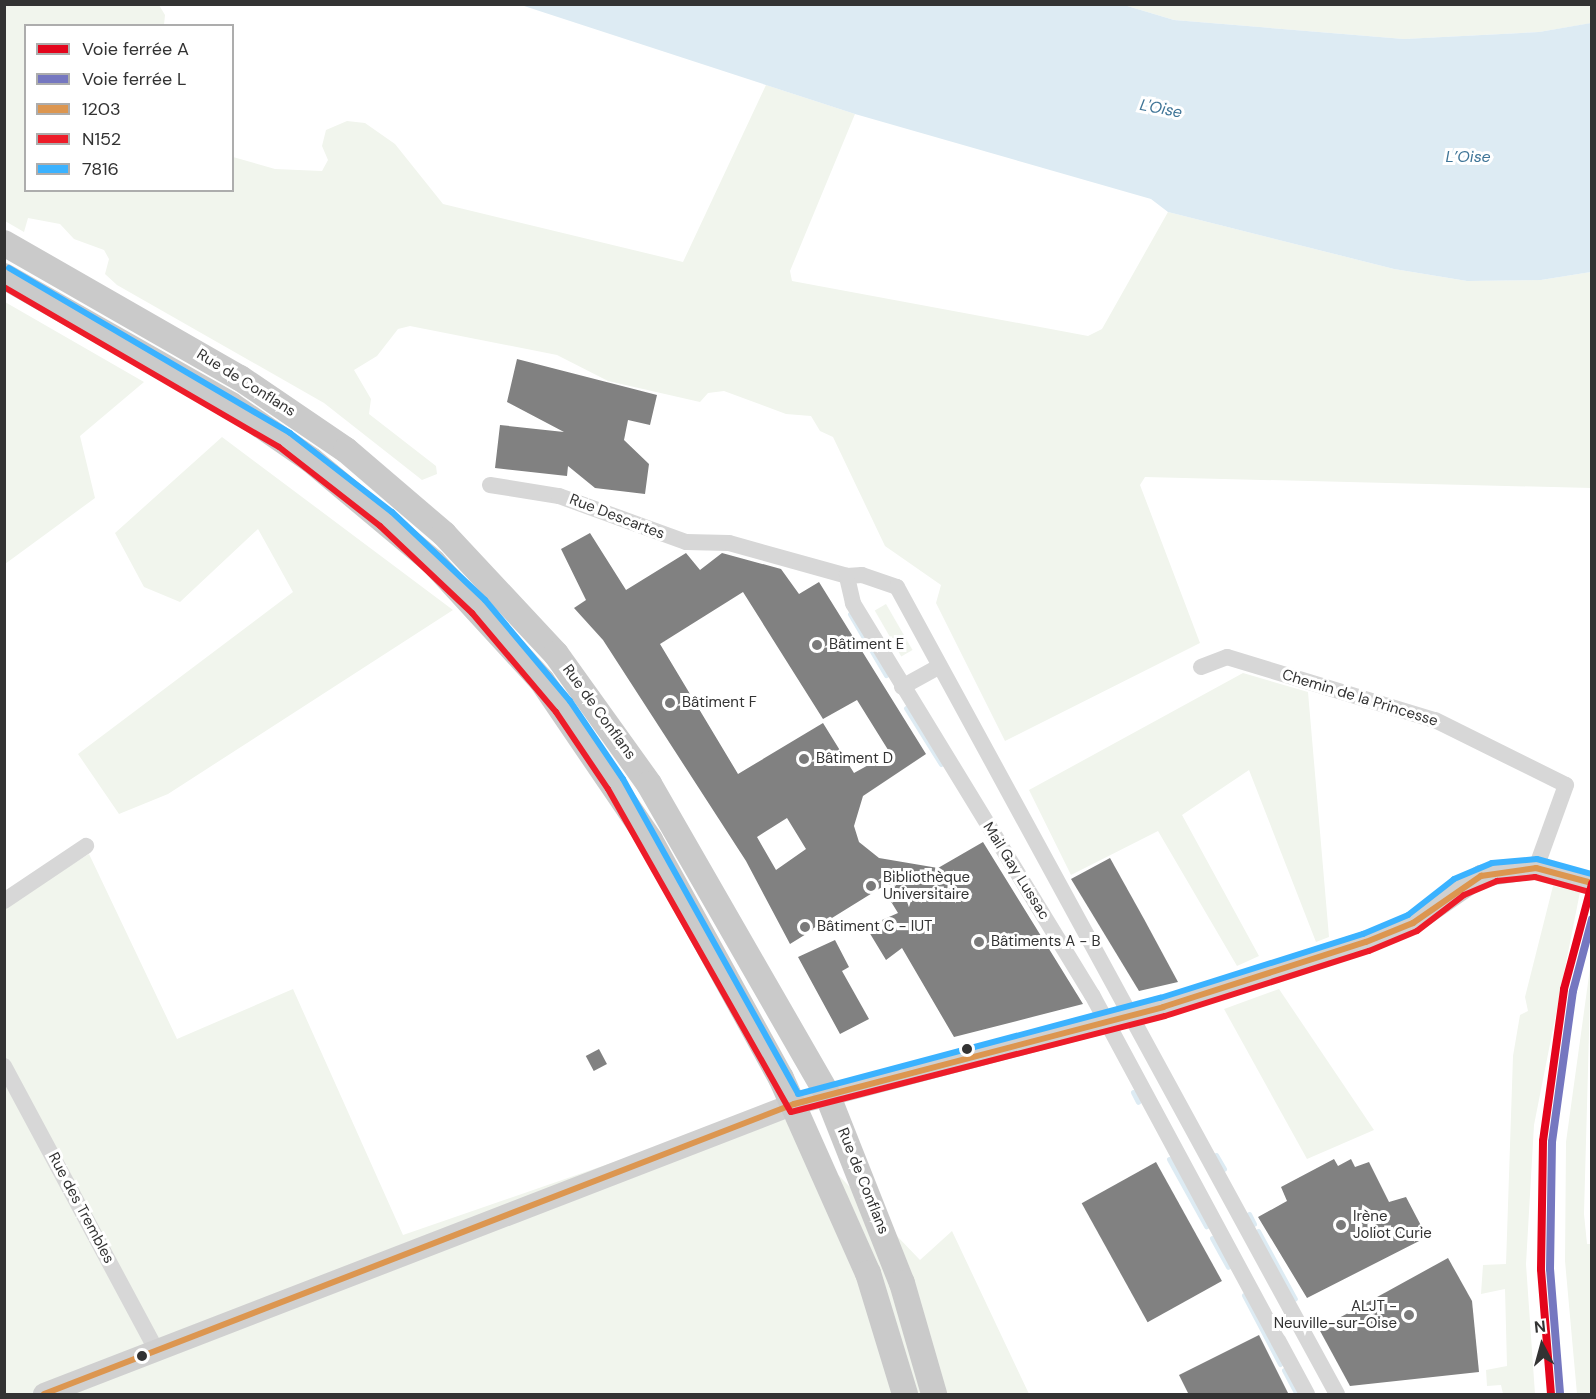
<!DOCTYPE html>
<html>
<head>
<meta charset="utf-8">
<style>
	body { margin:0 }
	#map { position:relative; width:1596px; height:1399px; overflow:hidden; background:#fff; font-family:"DM Sans",sans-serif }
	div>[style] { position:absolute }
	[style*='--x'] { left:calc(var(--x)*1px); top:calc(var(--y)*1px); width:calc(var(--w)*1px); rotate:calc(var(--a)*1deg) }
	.green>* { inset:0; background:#f1f5ed; transform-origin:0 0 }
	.water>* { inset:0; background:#ddebf3 }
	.stream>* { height:5px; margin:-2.5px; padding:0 2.5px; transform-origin:2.5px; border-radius:2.5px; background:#ddebf3 }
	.building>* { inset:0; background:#818181; transform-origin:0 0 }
	.street>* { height:16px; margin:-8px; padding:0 8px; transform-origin:8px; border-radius:8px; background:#d7d7d7 }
	.secondary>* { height:22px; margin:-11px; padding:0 11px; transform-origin:11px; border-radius:11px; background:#d0d0d0 }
	.primary>* { height:26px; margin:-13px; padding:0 13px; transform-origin:13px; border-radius:13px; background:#cacaca }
	.bus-1>* { height:6px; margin:-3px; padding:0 3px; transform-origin:3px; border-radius:3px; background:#dc9650 }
	.bus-2>* { height:6px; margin:-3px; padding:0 3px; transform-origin:3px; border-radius:3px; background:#ed1c29 }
	.bus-3>* { height:6px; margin:-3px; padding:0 3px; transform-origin:3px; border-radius:3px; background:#3bb2ff }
	.rail-1>* { height:8px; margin:-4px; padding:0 4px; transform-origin:4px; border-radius:4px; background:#e3051c }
	.rail-2>* { height:8px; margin:-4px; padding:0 4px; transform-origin:4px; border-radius:4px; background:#7577c0 }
	.dots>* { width:16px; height:16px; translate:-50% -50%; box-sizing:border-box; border:3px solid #fff; border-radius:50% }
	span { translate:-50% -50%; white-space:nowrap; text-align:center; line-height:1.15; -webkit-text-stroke:6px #fff; paint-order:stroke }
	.street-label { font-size:15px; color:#333 }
	.poi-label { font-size:15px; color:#333 }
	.left { translate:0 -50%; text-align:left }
	.right { translate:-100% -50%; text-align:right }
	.water-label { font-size:16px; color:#3f7597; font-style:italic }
	.frame { position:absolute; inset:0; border:6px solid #333; pointer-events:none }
	.legend { position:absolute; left:24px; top:24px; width:210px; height:168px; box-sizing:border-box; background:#fff; border:2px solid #adadad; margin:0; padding:8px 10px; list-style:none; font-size:18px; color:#333 }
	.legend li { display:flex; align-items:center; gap:12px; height:30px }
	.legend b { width:30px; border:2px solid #adadad }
	.north { position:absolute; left:1512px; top:1315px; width:60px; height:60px; -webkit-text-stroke:4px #fff; paint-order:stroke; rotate:354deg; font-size:16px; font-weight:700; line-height:24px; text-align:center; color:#333 }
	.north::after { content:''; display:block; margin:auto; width:21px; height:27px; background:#333; clip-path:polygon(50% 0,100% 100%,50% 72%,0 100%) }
</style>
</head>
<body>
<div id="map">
	<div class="green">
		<i style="clip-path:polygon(1591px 4px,1592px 23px,1539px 32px,1404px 39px,1174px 20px,1124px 5px)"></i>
		<i style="clip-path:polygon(5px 5px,159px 5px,165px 15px,164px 25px,26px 26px,26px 190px,232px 190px,233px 157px,275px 169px,322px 171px,328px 160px,322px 146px,326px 130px,347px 121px,365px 123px,395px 144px,443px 204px,683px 262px,766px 85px,855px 114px,790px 271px,792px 281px,1088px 336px,1102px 329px,1168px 212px,1394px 269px,1467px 281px,1541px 280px,1591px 272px,1591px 488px,1145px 477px,1140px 485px,1200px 643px,1005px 741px,936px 603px,941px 585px,885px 546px,833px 437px,820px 431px,811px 416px,786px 414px,724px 391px,708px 393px,700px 402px,608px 381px,557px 355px,410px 326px,398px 329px,377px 356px,354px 370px,371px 399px,369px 414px,436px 466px,437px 474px,422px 480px,324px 403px,117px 285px,105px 274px,109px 259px,104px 250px,74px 239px,60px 224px,28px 218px,24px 232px,5px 221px)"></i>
		<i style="clip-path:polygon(5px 302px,144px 382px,80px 436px,95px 498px,5px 564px)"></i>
		<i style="clip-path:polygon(222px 437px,453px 610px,168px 794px,119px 814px,78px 754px,293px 592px,258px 529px,180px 602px,144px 587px,115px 533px)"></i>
		<i style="left:886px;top:604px;width:53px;height:13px;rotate:60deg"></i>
		<i style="clip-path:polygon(1243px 673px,1308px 692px,1329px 937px,1316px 942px,1249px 770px,1182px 815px,1259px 956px,1237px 966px,1158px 831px,1071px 875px,1029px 790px)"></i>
		<i style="clip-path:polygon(89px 854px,177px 1039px,293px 989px,403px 1235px,773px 1107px,920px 1260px,952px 1231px,1029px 1394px,5px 1394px,4px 906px)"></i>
		<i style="clip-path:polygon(1553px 886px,1580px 892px,1534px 1125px,1526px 1264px,1535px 1394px,1503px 1394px,1501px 1385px,1487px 1386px,1486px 1370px,1507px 1366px,1505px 1289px,1481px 1294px,1483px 1265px,1506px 1264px,1513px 1056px,1520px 1015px,1528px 1011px,1525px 997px)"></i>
		<i style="clip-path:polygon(1591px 961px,1584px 1214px,1587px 1244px,1592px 1244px,1592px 1394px,1577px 1394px,1565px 1261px,1566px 1142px)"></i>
		<i style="clip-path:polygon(1279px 989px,1374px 1130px,1307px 1159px,1224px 1009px)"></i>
	</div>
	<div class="water">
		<i style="clip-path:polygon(1124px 5px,1174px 20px,1404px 39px,1539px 32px,1591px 23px,1591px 272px,1541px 280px,1467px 281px,1394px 269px,1168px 212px,1151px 199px,855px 114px,521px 5px)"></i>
	</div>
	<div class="stream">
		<i style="--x:850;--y:614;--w:71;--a:59.5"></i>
		<i style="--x:906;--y:708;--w:66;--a:58"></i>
		<i style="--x:1133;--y:1092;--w:11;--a:63"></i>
		<i style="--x:1216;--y:1155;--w:16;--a:60"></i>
		<i style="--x:1169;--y:1159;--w:77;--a:61.1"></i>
		<i style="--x:1249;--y:1214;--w:11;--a:63"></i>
		<i style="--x:1258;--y:1231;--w:77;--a:61.4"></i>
		<i style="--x:1212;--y:1238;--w:33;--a:61"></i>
		<i style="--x:1244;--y:1295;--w:78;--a:62.4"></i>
		<i style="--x:1284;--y:1370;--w:27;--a:62"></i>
	</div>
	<div class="building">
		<i style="clip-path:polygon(517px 359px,657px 395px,650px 425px,628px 420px,624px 440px,649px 464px,645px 494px,595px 488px,568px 466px,567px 476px,495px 468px,500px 425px,564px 432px,507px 402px)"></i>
		<i style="clip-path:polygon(evenodd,590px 533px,626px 590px,686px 553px,700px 570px,722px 553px,781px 569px,799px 594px,819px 582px,926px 754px,863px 796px,854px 826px,859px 842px,879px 858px,938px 868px,983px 842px,1083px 1004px,954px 1037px,902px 948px,886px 960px,866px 927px,898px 913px,882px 887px,790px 944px,746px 861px,603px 640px,574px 608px,586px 600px,561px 549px,590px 533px,743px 592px,823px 719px,857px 700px,890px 753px,854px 773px,823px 723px,738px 774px,660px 644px,743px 592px,590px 533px,787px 818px,806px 849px,776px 870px,757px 837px,787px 818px)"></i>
		<i style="clip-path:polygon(1110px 858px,1144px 919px,1178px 982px,1139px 991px,1071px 879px)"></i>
		<i style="clip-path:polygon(835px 940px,849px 967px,842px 971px,869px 1019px,840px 1034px,798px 957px)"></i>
		<i style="left:599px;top:1049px;width:17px;height:15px;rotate:62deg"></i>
		<i style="clip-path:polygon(1334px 1159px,1338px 1166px,1351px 1159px,1355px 1167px,1369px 1162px,1389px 1202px,1406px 1197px,1427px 1237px,1307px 1298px,1258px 1217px,1287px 1201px,1281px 1187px)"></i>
		<i style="left:1156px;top:1162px;width:136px;height:85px;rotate:61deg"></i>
		<i style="clip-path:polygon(1448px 1258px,1472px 1301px,1479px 1372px,1350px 1386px,1319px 1329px)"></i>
		<i style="clip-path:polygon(1259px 1335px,1289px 1395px,1189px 1395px,1179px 1375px)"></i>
	</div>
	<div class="street">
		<i style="--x:490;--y:485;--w:70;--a:9.1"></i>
		<i style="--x:559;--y:496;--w:135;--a:19.9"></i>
		<i style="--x:686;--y:542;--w:43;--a:1.3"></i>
		<i style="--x:729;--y:543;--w:123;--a:15.6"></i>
		<i style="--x:1201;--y:667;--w:28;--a:-21"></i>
		<i style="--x:1227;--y:657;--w:217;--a:16.9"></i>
		<i style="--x:1435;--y:720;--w:146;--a:26.4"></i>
		<i style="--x:1566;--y:785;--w:88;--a:109.9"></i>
		<i style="--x:902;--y:687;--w:43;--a:-28.9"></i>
		<i style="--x:4;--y:901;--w:99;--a:-33.9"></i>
		<i style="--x:4;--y:1066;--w:322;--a:61.8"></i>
		<i style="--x:1307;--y:1394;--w:453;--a:-118.3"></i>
		<i style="--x:1092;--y:995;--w:459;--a:-121.4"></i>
		<i style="--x:853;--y:603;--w:28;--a:-103"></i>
		<i style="--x:847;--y:576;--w:15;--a:-4"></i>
		<i style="--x:862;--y:575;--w:37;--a:19"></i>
		<i style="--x:897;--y:587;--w:919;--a:61.4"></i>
	</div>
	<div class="secondary">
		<i style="--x:44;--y:1394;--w:804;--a:-21.14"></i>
		<i style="--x:794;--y:1104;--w:382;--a:-14.7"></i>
		<i style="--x:1163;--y:1007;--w:213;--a:-17.8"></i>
		<i style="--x:1366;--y:942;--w:51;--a:-22"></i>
		<i style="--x:1413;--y:923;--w:83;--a:-34.7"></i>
		<i style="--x:1481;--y:876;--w:56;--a:-8.3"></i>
		<i style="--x:1536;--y:868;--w:58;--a:15"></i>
	</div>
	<div class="primary">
		<i style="--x:4;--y:243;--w:272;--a:29.8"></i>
		<i style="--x:240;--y:378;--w:128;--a:34.2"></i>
		<i style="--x:346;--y:450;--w:129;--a:40.6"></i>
		<i style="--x:444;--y:534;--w:164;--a:47"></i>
		<i style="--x:556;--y:654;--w:160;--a:54.4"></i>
		<i style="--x:649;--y:784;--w:357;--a:60.1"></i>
		<i style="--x:827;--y:1094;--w:203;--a:68.4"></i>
		<i style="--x:902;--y:1283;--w:116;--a:73.9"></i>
		<i style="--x:4;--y:276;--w:261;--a:29.6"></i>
		<i style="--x:231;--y:405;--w:97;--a:34.5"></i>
		<i style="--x:311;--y:460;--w:159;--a:39.9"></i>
		<i style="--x:433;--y:562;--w:161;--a:47.5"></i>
		<i style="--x:542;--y:681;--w:192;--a:55.8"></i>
		<i style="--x:650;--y:840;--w:272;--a:61.2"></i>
		<i style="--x:781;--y:1078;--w:214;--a:66"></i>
		<i style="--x:868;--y:1273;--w:127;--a:73"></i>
	</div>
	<div class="bus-1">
		<i style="--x:44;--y:1394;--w:804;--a:-21.14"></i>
		<i style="--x:794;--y:1104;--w:382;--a:-14.7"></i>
		<i style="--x:1163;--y:1007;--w:213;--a:-17.8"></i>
		<i style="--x:1366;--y:942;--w:51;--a:-22"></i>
		<i style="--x:1413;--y:923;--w:83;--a:-34.7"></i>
		<i style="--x:1481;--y:876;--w:56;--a:-8.3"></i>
		<i style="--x:1536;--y:868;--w:58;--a:15"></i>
	</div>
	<div class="bus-2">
		<i style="--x:4;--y:287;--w:318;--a:30.2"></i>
		<i style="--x:279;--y:447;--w:128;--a:38"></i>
		<i style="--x:380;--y:526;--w:127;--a:43.4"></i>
		<i style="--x:472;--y:613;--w:130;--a:49.7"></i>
		<i style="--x:556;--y:712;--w:93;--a:56"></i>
		<i style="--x:608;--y:789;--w:371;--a:60.5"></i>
		<i style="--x:791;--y:1112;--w:386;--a:-14.4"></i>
		<i style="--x:1165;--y:1016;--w:214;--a:-17.7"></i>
		<i style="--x:1369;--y:951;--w:52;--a:-22.6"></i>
		<i style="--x:1417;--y:931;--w:59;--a:-37.5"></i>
		<i style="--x:1464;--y:895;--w:36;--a:-23"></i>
		<i style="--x:1497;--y:881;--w:38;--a:-6"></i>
		<i style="--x:1535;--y:877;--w:57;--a:15.3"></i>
	</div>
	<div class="bus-3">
		<i style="--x:9;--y:268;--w:326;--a:30.4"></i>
		<i style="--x:290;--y:433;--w:129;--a:37.8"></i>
		<i style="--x:392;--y:512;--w:128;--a:43.4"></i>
		<i style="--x:485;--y:600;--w:132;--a:49.9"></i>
		<i style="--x:570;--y:701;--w:94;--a:55.8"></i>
		<i style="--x:623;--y:779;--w:360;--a:60.9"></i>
		<i style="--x:798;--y:1094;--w:375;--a:-14.9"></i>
		<i style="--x:1160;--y:998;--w:213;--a:-17.5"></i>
		<i style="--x:1363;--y:934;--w:49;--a:-22.9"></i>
		<i style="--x:1408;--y:915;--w:58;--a:-38"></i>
		<i style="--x:1454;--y:879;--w:41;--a:-22.8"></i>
		<i style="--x:1492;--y:863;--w:45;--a:-5.1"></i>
		<i style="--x:1537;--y:859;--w:57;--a:15.3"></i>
	</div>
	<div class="rail-1">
		<i style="--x:1551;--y:1394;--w:125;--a:-94.6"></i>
		<i style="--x:1541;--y:1269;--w:128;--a:-89.1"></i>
		<i style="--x:1543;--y:1141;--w:153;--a:-82.1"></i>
		<i style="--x:1564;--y:989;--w:109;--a:-75.1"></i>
	</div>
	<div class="rail-2">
		<i style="--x:1560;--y:1393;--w:124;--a:-94.6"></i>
		<i style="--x:1550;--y:1269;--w:127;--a:-89.1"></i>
		<i style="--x:1552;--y:1142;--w:152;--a:-82.1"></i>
		<i style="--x:1573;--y:991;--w:74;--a:-75.2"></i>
	</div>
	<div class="dots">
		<i style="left:817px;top:645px;background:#7a7a7a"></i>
		<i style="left:670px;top:703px;background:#7a7a7a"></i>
		<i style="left:804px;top:759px;background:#7a7a7a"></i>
		<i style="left:871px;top:886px;background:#7a7a7a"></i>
		<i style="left:805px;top:927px;background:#7a7a7a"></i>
		<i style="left:979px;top:942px;background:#7a7a7a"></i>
		<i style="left:967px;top:1049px;background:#333"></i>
		<i style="left:1341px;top:1225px;background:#7a7a7a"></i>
		<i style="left:1409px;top:1315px;background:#7a7a7a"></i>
		<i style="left:142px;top:1356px;background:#333"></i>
	</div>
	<div class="street-label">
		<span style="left:246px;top:383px;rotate:32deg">Rue de Conflans</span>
		<span style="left:617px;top:517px;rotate:21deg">Rue Descartes</span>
		<span style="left:1360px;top:698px;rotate:17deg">Chemin de la Princesse</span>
		<span style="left:599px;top:712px;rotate:54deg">Rue de Conflans</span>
		<span style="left:1016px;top:871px;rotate:58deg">Mail Gay Lussac</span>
		<span style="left:863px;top:1181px;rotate:68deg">Rue de Conflans</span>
		<span style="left:81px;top:1208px;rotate:62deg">Rue des Trembles</span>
	</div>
	<div class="poi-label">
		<span class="left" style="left:829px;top:645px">Bâtiment E</span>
		<span class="left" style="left:682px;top:703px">Bâtiment F</span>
		<span class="left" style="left:816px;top:759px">Bâtiment D</span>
		<span class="left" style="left:883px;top:886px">Bibliothèque<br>Universitaire</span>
		<span class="left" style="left:817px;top:927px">Bâtiment C - IUT</span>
		<span class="left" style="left:991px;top:942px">Bâtiments A - B</span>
		<span class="left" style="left:1353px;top:1225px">Irène<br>Joliot Curie</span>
		<span class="right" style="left:1397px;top:1315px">ALJT -<br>Neuville-sur-Oise</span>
	</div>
	<div class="water-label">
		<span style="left:1161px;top:109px;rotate:11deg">L'Oise</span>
		<span style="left:1468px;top:157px">L’Oise</span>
	</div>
	<div class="frame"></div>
	<ul class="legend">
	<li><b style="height:8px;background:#e3051c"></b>Voie ferrée A</li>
	<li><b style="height:8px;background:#7577c0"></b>Voie ferrée L</li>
	<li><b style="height:8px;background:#dc9650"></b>1203</li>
	<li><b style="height:8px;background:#ed1c29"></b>N152</li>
	<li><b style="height:8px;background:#3bb2ff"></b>7816</li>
	</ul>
	<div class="north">N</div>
</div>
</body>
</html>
